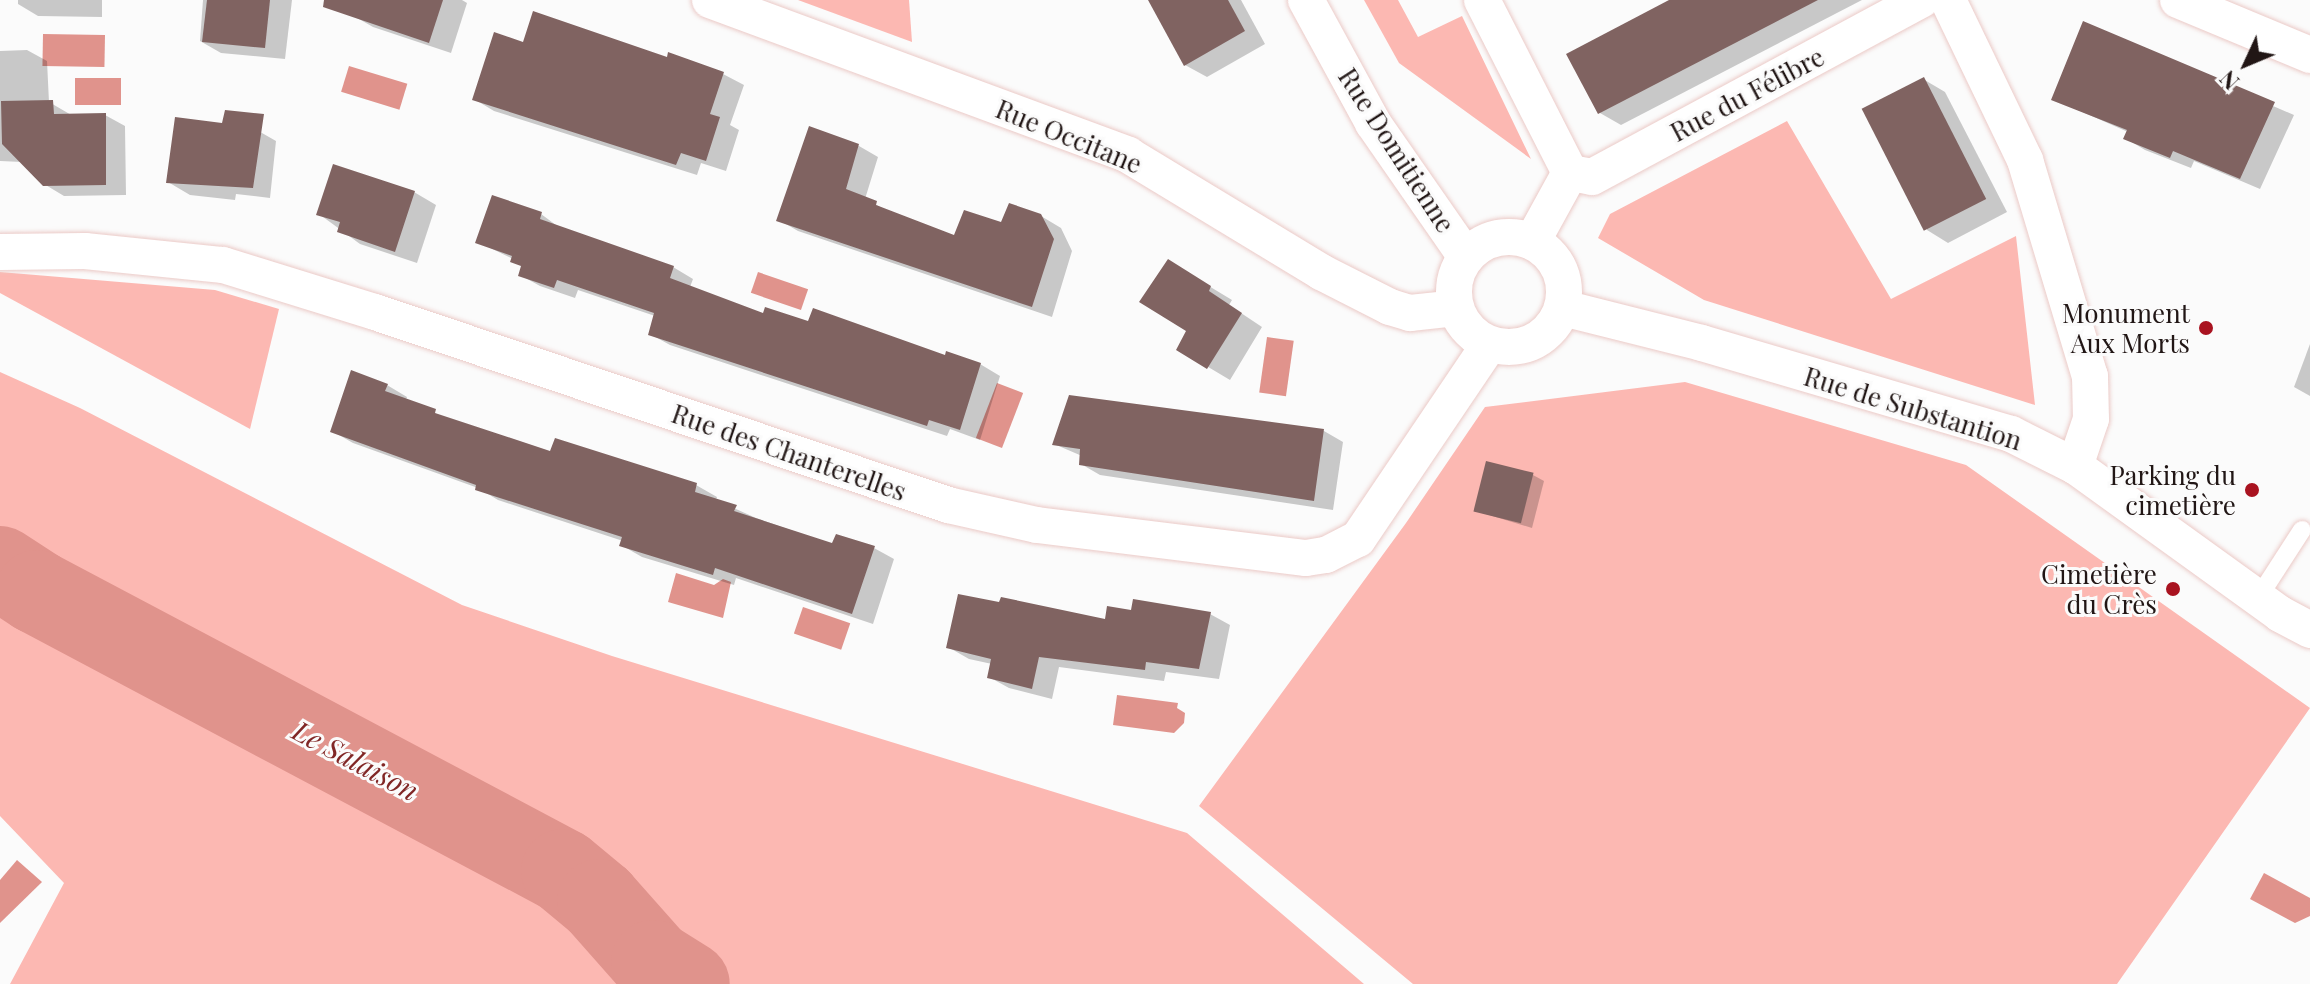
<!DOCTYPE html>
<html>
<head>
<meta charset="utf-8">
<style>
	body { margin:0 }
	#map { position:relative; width:2310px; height:984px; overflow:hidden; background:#fbfbfb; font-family:"Playfair Display",serif }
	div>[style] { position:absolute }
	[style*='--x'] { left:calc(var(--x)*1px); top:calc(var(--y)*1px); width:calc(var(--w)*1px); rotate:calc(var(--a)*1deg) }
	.green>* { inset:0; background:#fcb8b2 }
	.water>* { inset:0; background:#e0938c; transform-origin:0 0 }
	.shadow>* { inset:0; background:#0003 }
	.river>* { height:84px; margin:-42px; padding:0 42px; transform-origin:42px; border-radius:42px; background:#e0938c }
	.building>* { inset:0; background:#806361; transform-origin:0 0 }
	.roads { filter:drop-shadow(0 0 2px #ebcac7) drop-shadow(0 0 2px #ebcac7) }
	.service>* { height:18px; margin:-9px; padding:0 9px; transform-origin:9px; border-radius:9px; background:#fff }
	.minor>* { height:36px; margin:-18px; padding:0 18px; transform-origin:18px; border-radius:18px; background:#fff }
	.minor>.ring { margin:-18px; padding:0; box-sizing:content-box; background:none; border:36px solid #fff; border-radius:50% }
	.dots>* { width:22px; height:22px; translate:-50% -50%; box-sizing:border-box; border:4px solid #fbfbfb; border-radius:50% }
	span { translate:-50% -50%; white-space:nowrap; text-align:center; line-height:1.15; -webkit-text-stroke:6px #fbfbfb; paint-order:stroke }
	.street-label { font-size:26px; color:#211615 }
	.poi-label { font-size:26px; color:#211615 }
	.right { translate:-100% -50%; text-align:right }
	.water-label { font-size:28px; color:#812726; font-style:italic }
	.north { position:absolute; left:2206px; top:24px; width:80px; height:80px; -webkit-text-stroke:6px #fbfbfb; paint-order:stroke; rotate:226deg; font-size:22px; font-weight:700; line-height:32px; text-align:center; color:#211615 }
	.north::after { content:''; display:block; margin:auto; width:28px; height:36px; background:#211615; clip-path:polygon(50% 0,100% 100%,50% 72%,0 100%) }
</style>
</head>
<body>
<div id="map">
	<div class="green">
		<i style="clip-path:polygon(798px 0,909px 0,912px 42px)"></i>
		<i style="clip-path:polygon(1364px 0,1398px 0,1418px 37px,1462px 16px,1531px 159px,1399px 63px)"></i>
		<i style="clip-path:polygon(1787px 121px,1891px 299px,2016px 236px,2035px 405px,1704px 300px,1598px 238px,1610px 214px)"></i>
		<i style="clip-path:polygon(0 272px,215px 290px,279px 309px,250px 429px,0 293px)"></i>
		<i style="clip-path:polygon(0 372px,80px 408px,462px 605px,612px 656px,1187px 833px,1364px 984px,10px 984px,64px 883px,0 816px)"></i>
		<i style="clip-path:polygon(1685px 382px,1966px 465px,2310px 708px,2117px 984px,1413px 984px,1199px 806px,1406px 523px,1485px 407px)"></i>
	</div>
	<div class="water">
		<i style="left:43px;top:34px;width:62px;height:32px;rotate:1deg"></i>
		<i style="left:349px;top:66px;width:61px;height:27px;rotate:17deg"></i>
		<i style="left:75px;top:78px;width:46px;height:27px"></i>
		<i style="left:758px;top:272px;width:53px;height:22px;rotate:19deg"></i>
		<i style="left:1267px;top:337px;width:27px;height:56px;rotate:8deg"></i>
		<i style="left:997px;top:383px;width:28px;height:59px;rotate:21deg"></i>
		<i style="clip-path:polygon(676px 573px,714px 585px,723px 579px,731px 582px,723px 618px,668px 602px)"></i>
		<i style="left:803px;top:607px;width:50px;height:28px;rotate:19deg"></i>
		<i style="clip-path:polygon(1117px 695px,1178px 703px,1177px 708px,1185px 713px,1184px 723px,1174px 733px,1113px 725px)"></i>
		<i style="clip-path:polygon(17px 860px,42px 882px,0 923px,0 880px)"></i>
		<i style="clip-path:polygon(2264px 873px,2310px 898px,2310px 916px,2295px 923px,2250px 899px)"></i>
	</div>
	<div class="shadow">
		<i style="clip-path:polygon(18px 0,102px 0,102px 17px,38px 16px,18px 4px)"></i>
		<i style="clip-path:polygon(203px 0,292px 0,285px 59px,221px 53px,200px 41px)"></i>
		<i style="clip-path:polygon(357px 0,462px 0,467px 3px,451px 53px,373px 27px,352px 15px)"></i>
		<i style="clip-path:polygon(1150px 0,1241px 0,1265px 44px,1207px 77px,1185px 65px)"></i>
		<i style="clip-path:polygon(1674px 0,1862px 0,1621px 125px,1600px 113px)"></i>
		<i style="clip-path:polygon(2084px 24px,2294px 115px,2260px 189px,2194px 161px,2191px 168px,2145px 150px,2125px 138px,2128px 132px,2053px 99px)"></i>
		<i style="clip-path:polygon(27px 50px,47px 61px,49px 102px,73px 116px,105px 115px,125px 126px,126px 195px,64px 196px,44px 184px,22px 162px,0 161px,0 51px)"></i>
		<i style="clip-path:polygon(668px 60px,723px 74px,744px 85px,730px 125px,739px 130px,726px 171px,701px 163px,697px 175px,494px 111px,474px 99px)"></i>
		<i style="clip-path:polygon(1923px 79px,1945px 92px,2007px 212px,1948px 243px,1927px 230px)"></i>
		<i style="clip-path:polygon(255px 129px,276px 141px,270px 198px,236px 194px,235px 200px,190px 195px,168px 182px)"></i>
		<i style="clip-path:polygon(810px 129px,859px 146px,878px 157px,865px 199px,896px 215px,956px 237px,1041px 216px,1061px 228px,1072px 251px,1052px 317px,798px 231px,779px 220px)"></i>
		<i style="clip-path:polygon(414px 192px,436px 205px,417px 263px,360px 244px,319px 214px)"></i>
		<i style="clip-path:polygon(541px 214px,560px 228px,673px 267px,693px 279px,690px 287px,765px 316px,980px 364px,1000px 376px,980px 440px,950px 429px,947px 436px,670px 345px,650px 334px,655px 316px,578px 290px,575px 298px,540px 286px,520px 275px,523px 267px,513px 259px,478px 242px)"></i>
		<i style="clip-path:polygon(1189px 274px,1232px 300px,1229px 305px,1262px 327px,1230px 380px,1178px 349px,1189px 331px)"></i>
		<i style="clip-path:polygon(2310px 344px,2310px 396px,2294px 387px)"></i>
		<i style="clip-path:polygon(387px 385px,407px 397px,406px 400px,454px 422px,551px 454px,696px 485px,717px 497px,716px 500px,756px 518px,833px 545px,874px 548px,894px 559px,873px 624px,736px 578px,734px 585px,642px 557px,621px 545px,623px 541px,498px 500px,478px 488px,353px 443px,332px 431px)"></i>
		<i style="clip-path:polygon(1071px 398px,1324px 431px,1343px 442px,1333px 510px,1100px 475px,1081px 464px,1082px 456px,1054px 444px)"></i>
		<i style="clip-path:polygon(1533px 475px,1544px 481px,1532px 528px,1476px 511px)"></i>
		<i style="clip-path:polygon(1132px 613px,1210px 614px,1230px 625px,1219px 679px,1166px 672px,1164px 681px,1059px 667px,1052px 699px,1009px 688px,989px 677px,992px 664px,969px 659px,948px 647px,1107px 622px)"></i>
	</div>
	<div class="river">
		<i style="--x:0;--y:568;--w:44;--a:33"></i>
		<i style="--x:37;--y:592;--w:595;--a:27.94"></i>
		<i style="--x:563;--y:871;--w:47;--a:39.8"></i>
		<i style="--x:599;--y:901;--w:81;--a:48.5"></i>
		<i style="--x:653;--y:962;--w:41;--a:32.2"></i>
	</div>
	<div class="building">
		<i style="clip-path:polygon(207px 0,270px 0,265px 48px,202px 42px)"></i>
		<i style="clip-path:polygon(324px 0,443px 0,429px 43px,323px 7px)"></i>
		<i style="clip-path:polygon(1148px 0,1228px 0,1245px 31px,1184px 66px)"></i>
		<i style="clip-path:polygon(1669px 0,1818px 0,1598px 114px,1566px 54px)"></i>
		<i style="clip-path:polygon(533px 11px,667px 57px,668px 52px,724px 72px,710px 114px,720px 117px,706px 161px,681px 153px,676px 165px,472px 100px,494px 32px,523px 42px)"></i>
		<i style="clip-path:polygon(2083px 21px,2275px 102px,2240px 179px,2173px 151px,2170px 158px,2123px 139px,2127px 130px,2051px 100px)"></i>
		<i style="left:1924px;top:77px;width:137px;height:70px;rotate:63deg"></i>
		<i style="clip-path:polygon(53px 100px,54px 114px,106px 113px,106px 185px,43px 186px,2px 144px,1px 101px)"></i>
		<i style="clip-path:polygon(225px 110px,264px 114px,253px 188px,166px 183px,175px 117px,222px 123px)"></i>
		<i style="clip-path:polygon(809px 126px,859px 144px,846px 189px,877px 201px,876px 205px,954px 235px,964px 210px,1001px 222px,1009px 203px,1041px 214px,1054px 239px,1032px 307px,776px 221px)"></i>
		<i style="clip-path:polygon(333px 164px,415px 191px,395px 252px,337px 232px,340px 222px,316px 215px)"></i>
		<i style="clip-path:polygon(492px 195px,542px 212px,540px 219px,674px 266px,670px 278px,763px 313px,765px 307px,808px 321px,813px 308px,945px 355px,946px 351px,981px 363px,960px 430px,929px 420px,927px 426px,648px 335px,654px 313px,557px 280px,554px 288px,518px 276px,521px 266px,510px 262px,512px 256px,475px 243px)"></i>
		<i style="clip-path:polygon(1168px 259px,1211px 286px,1209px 291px,1242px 313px,1207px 369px,1176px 350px,1186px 331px,1139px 302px)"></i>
		<i style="clip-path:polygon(351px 370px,388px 384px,385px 391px,436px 409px,435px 413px,550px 451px,555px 438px,697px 483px,695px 492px,737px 505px,734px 511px,832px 543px,836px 534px,875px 546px,852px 614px,715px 568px,713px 575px,619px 546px,622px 537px,475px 490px,476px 485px,330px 432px)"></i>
		<i style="clip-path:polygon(1069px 395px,1324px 429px,1314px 501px,1079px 465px,1080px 449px,1052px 445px)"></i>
		<i style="left:1486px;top:461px;width:49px;height:52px;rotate:14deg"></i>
		<i style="clip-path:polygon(958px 594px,999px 602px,1001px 597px,1105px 619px,1107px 606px,1131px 610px,1133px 599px,1211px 612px,1199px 669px,1146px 662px,1145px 670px,1039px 657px,1032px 689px,987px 678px,991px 659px,946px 648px)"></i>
	</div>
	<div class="roads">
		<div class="service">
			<i style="--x:2258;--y:598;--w:81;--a:-57.1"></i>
		</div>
		<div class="minor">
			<i style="--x:710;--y:0;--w:446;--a:20.3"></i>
			<i style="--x:1128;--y:155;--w:226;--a:31.2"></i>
			<i style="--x:1321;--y:272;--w:77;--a:26.9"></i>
			<i style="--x:1390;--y:307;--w:21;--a:17"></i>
			<i style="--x:1410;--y:313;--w:46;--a:-6.2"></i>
			<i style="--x:1306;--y:0;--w:140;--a:61.4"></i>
			<i style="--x:1373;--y:123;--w:163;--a:55.2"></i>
			<i style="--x:1482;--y:0;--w:194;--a:63"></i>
			<i style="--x:1948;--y:0;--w:178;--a:64.3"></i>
			<i style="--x:2025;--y:160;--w:226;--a:73.3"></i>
			<i style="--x:2090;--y:376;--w:43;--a:88.7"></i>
			<i style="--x:2091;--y:419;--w:50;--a:108.8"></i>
			<i style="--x:2178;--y:0;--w:143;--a:22.6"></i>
			<i class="ring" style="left:1454px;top:237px;width:74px;height:74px"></i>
			<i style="--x:1532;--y:242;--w:79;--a:-61.2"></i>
			<i style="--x:1570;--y:173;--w:22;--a:10"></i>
			<i style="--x:1592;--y:177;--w:374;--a:-28.3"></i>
			<i style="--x:0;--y:252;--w:85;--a:-0.7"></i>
			<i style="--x:85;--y:251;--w:139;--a:5.8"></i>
			<i style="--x:223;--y:265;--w:159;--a:17.2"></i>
			<i style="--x:375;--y:312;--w:605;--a:18.61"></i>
			<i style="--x:948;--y:505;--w:91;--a:12.7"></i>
			<i style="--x:1037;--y:525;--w:271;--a:7"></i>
			<i style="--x:1306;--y:558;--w:20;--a:-9"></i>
			<i style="--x:1326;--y:555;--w:36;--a:-27"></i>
			<i style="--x:1358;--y:539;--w:234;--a:-56"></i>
			<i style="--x:1563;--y:308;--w:143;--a:14.1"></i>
			<i style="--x:1702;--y:343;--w:322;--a:16.4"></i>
			<i style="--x:2011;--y:434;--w:72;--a:26.6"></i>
			<i style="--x:2075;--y:466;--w:253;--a:35.8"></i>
			<i style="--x:2280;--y:614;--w:34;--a:28"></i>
		</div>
	</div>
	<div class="dots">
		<i style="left:2206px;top:328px;background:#a91320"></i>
		<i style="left:2252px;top:490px;background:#a91320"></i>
		<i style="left:2173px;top:589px;background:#a91320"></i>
	</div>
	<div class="street-label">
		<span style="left:1747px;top:94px;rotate:-28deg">Rue du Félibre</span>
		<span style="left:1069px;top:136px;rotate:22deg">Rue Occitane</span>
		<span style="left:1397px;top:150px;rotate:57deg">Rue Domitienne</span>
		<span style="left:1913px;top:408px;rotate:17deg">Rue de Substantion</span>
		<span style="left:789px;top:452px;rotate:19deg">Rue des Chanterelles</span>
	</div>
	<div class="poi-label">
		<span class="right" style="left:2190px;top:328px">Monument<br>Aux Morts</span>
		<span class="right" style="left:2236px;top:490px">Parking du<br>cimetière</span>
		<span class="right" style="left:2157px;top:589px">Cimetière<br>du Crès</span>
	</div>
	<div class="water-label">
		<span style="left:356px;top:760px;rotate:28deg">Le Salaison</span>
	</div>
	<div class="north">N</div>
</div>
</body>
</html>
